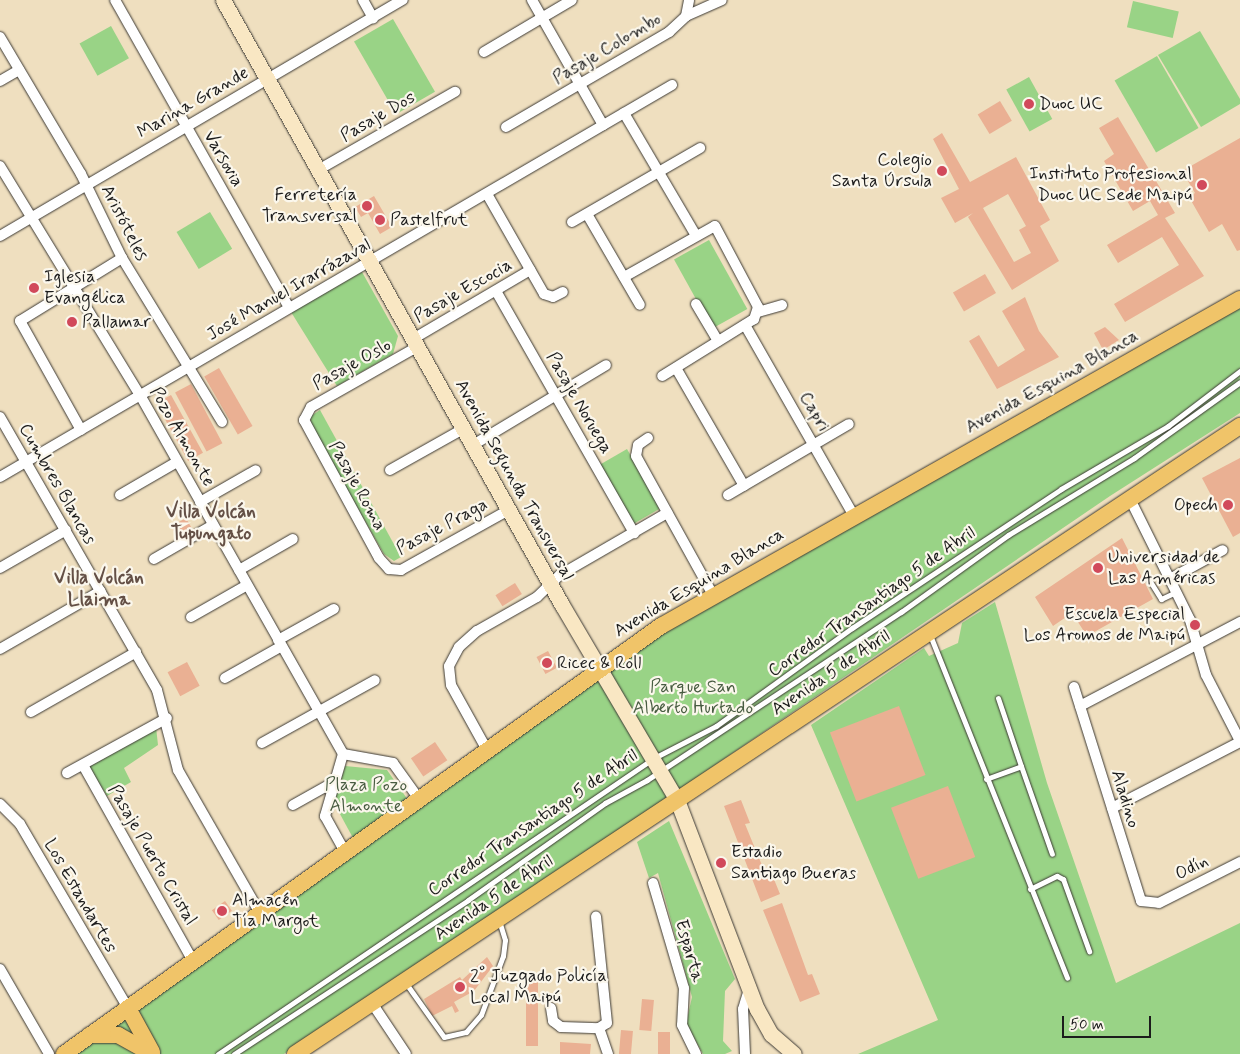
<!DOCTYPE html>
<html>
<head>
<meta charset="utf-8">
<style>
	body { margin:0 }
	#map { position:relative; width:1240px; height:1054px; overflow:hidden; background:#efdfbf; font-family:Mynerve,sans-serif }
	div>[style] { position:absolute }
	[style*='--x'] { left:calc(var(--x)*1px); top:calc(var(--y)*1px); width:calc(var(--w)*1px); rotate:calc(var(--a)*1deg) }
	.green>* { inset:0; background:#99d386; transform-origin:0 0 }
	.building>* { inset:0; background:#eab093; transform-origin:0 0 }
	.roads { filter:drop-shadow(0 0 1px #3c3934) drop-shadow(0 0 1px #3c3934) }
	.lane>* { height:5px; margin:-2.5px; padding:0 2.5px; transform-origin:2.5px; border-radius:2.5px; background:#fff }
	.street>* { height:10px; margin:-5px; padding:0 5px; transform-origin:5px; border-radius:5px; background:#fff }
	.secondary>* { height:15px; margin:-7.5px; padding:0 7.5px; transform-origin:7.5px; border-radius:7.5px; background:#f9e7c3 }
	.primary>* { height:16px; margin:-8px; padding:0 8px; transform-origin:8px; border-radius:8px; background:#f0c469 }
	.dots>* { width:14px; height:14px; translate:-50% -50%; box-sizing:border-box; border:2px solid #fbf7ec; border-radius:50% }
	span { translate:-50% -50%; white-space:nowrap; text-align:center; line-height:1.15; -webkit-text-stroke:4.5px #fbf7ec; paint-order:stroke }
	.street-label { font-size:18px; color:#1c1c1c }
	.poi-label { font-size:18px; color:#1c1c1c }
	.left { translate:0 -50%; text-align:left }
	.right { translate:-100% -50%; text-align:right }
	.park-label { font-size:18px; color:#485c41 }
	.neighbourhood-label { font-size:19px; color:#645046; font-weight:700 }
	.scale { position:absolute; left:1062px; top:1016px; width:89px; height:22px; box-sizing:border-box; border:2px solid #1c1c1c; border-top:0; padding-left:6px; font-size:15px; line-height:18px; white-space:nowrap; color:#1c1c1c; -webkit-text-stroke:4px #fbf7ec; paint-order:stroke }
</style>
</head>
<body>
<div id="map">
	<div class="green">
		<i style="left:1133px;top:1px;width:47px;height:27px;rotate:13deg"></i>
		<i style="left:393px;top:19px;width:84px;height:45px;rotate:60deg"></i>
		<i style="left:111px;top:26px;width:37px;height:36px;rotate:61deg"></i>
		<i style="clip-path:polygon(1200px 31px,1240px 99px,1240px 104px,1201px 127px,1158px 55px)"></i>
		<i style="left:1157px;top:56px;width:83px;height:49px;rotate:60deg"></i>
		<i style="left:1029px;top:77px;width:48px;height:26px;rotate:61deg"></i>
		<i style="left:210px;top:212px;width:43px;height:39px;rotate:59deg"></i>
		<i style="left:709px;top:240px;width:79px;height:40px;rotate:61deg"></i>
		<i style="clip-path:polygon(362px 272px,398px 336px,393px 354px,337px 386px,291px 312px)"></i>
		<i style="clip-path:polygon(1240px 308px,1240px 413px,1110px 496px,367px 1002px,284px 1054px,76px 1054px,667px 631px)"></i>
		<i style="clip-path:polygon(320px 410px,401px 557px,394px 561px,384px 554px,311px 427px,311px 416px)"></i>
		<i style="left:627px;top:449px;width:68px;height:31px;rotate:60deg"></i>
		<i style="clip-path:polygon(995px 602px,1047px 783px,1116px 983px,1240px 923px,1240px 1054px,858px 1054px,938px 1020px,811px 725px,924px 648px,929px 656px,958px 643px,962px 623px)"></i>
		<i style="clip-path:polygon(156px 727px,158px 745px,124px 768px,131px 782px,107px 796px,89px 767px)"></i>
		<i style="clip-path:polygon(345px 766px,387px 770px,408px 800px,353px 838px,334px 803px)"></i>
		<i style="clip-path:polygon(669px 821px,735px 979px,725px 991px,723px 1041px,732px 1051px,725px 1054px,703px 1054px,686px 1024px,692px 997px,658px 873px,649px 878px,637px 842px)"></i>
	</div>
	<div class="building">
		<i style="left:1000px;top:101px;width:23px;height:26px;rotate:59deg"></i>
		<i style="clip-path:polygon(1118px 117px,1175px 213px,1165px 218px,1204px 276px,1125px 322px,1114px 304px,1179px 265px,1162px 237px,1118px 263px,1107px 245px,1158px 215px,1150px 201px,1133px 211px,1104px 161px,1114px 154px,1099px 128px)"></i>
		<i style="clip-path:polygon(evenodd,942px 133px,970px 182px,1016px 157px,1050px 220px,1040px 226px,1059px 261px,1012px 290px,968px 217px,973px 213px,955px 223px,941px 198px,959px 189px,933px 139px,942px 133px,1008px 194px,1026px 226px,1019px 230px,1031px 253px,1014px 262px,983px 208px,1008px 194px)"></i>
		<i style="clip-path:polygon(1240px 138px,1240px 250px,1237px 251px,1222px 224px,1209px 232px,1189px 197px,1195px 193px,1182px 171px)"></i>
		<i style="clip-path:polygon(374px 196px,392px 227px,380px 234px,368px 213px,361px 217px,355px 207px)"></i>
		<i style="left:985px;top:274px;width:22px;height:37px;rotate:60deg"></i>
		<i style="clip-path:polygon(1025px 297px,1039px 331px,1059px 357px,997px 389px,969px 341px,979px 335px,998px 367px,1025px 350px,1002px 311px)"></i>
		<i style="clip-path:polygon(1105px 327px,1119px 340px,1103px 350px,1094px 333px)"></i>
		<i style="left:219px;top:368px;width:67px;height:17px;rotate:60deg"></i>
		<i style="left:191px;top:384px;width:67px;height:18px;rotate:62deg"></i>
		<i style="left:171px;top:395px;width:66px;height:17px;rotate:61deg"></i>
		<i style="clip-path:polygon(1240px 458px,1240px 533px,1233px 537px,1202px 478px)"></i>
		<i style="left:186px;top:518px;width:13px;height:17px;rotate:61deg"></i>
		<i style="clip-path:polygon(1122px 538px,1153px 599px,1087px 636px,1072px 613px,1053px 626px,1035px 597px)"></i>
		<i style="left:515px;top:583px;width:13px;height:23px;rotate:58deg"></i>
		<i style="left:548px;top:651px;width:19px;height:13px;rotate:62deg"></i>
		<i style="left:187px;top:662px;width:27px;height:22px;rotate:62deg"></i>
		<i style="left:899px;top:706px;width:74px;height:74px;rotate:69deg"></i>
		<i style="left:435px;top:742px;width:22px;height:29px;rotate:56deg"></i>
		<i style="left:948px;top:786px;width:76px;height:61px;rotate:69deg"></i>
		<i style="clip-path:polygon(741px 800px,750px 823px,745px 824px,766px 875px,771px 872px,780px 894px,761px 902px,724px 806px)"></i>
		<i style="left:225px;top:901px;width:12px;height:16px;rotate:55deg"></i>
		<i style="clip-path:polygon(782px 903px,808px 975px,812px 974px,820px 994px,800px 1002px,763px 910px)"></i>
		<i style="clip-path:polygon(487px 957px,493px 966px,474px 991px,454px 1002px,459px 1011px,455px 1013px,452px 1006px,432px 1016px,424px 999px,460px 977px,462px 980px)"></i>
		<i style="left:526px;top:982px;width:12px;height:64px"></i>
		<i style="left:642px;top:999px;width:12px;height:31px;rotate:5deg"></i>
		<i style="left:621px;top:1030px;width:12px;height:24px;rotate:5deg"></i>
		<i style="left:658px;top:1032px;width:12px;height:22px"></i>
		<i style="clip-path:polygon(560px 1042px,591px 1044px,590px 1054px,560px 1054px)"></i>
	</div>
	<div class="roads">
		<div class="lane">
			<i style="--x:1148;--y:578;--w:25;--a:58"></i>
			<i style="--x:1161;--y:599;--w:17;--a:-25"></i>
			<i style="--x:930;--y:635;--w:369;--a:68.2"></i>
			<i style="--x:998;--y:698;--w:72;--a:71.3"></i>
			<i style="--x:986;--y:779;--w:37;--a:-20"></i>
			<i style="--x:1021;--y:766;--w:93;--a:70.6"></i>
			<i style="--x:1030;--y:889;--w:30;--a:-26"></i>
			<i style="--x:1057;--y:876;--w:7;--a:27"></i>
			<i style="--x:1063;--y:879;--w:77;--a:70.1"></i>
			<i style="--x:405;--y:982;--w:67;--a:54.7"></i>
			<i style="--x:444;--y:1037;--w:23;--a:-13"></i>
			<i style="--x:466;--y:1032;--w:23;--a:-49"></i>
			<i style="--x:481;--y:1015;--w:63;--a:-69.6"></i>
			<i style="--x:503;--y:956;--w:16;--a:-83"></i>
			<i style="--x:505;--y:940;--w:21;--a:-107"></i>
			<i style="--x:218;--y:1054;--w:527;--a:-34.17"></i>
			<i style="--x:654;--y:758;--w:70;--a:-27.3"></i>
			<i style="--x:716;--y:726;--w:168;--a:-35.8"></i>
			<i style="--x:852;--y:628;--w:251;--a:-33.6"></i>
			<i style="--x:1061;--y:489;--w:124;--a:-30.5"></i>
			<i style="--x:1168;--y:426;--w:91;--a:-37.4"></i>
			<i style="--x:234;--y:1054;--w:280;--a:-33.3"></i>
			<i style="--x:468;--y:900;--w:168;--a:-35.3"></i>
			<i style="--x:605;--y:803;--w:48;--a:-28.7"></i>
			<i style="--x:647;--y:780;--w:305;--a:-33.5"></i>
			<i style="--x:901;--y:612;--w:132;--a:-35.7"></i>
			<i style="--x:1008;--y:535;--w:148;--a:-31.4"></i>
			<i style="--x:1134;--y:458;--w:130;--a:-35.6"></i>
		</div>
		<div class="street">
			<i style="--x:115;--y:0;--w:353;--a:60.5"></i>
			<i style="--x:363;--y:0;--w:21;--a:61"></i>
			<i style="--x:532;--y:0;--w:144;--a:60.4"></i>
			<i style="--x:686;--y:16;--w:16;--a:-79"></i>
			<i style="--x:0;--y:37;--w:159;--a:59.4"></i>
			<i style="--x:81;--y:174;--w:93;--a:64"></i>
			<i style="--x:122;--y:258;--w:192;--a:58.6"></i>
			<i style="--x:484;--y:52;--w:102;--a:-30.6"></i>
			<i style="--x:0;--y:81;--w:22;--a:-30"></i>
			<i style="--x:624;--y:113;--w:140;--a:59.6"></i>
			<i style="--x:506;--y:127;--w:189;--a:-30.2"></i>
			<i style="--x:669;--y:32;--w:23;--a:-43"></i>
			<i style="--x:686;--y:16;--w:39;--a:-24"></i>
			<i style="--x:0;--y:166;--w:268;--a:58.6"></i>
			<i style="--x:140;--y:395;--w:412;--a:60.5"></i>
			<i style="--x:343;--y:754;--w:65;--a:106.2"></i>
			<i style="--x:325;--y:816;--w:41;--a:60.9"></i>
			<i style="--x:318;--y:170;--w:158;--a:-29.7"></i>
			<i style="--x:487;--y:194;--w:115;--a:60.3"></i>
			<i style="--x:544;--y:294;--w:9;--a:18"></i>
			<i style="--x:553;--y:297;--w:11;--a:-27"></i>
			<i style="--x:587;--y:214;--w:105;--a:59.8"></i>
			<i style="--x:572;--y:222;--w:148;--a:-30"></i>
			<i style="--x:0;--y:236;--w:467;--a:-30.4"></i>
			<i style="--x:624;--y:277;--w:104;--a:-29.3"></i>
			<i style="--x:715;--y:226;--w:92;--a:62"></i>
			<i style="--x:758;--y:307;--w:13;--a:108"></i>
			<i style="--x:754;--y:319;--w:108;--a:148.2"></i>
			<i style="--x:496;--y:291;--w:279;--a:60.3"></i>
			<i style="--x:696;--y:304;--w:43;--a:59.3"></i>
			<i style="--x:758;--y:312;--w:25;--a:-16"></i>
			<i style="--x:745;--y:325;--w:220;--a:60.3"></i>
			<i style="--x:413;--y:339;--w:136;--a:-30.5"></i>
			<i style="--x:417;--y:347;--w:122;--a:150.5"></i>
			<i style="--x:311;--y:407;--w:15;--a:118"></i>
			<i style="--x:304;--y:420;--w:157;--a:61.5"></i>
			<i style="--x:379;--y:558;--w:15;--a:48"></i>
			<i style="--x:389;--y:569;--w:12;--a:5"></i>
			<i style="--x:401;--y:570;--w:124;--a:-29.1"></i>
			<i style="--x:676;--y:368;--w:136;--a:60"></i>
			<i style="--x:0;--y:417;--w:315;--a:60.1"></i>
			<i style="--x:157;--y:690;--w:83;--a:75.3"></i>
			<i style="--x:178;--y:770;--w:165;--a:60.2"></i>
			<i style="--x:81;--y:430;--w:125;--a:-119.2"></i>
			<i style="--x:20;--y:321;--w:120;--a:-31.7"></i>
			<i style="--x:648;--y:438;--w:12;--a:145"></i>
			<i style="--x:638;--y:445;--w:11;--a:100"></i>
			<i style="--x:636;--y:456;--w:159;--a:61"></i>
			<i style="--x:473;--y:445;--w:155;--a:-31"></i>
			<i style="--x:390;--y:470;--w:84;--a:-29.3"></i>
			<i style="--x:0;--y:477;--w:778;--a:-30.26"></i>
			<i style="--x:120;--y:495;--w:66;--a:-30.1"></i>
			<i style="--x:728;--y:495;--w:140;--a:-30.4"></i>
			<i style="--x:1130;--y:499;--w:135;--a:63.6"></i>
			<i style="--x:1190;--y:620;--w:57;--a:73.8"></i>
			<i style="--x:1206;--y:675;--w:74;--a:62.7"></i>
			<i style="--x:200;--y:502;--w:64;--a:-29.7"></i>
			<i style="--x:154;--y:559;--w:68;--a:-30"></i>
			<i style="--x:0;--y:568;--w:76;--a:-29.9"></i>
			<i style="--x:239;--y:570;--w:62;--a:-29.9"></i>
			<i style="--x:1170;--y:579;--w:60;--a:-28.7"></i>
			<i style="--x:191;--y:617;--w:64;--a:-29.7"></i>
			<i style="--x:278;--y:640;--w:64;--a:-29"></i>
			<i style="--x:0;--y:649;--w:116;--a:-29.9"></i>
			<i style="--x:225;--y:678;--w:65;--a:-29.3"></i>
			<i style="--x:1074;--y:687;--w:224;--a:72.6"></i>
			<i style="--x:1141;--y:901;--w:18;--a:6"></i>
			<i style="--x:1159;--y:903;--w:91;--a:-26.8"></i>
			<i style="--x:1080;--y:706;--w:181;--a:-27.7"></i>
			<i style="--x:31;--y:712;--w:121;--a:-29.7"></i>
			<i style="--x:262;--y:743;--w:129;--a:-29.1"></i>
			<i style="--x:487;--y:750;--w:74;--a:-119"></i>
			<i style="--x:451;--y:685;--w:19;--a:-96"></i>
			<i style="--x:449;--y:666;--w:21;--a:-62"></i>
			<i style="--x:459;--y:647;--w:24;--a:-42"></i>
			<i style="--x:477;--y:631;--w:69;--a:-29.5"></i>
			<i style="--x:537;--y:597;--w:32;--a:-44"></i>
			<i style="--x:560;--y:575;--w:124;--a:-30.1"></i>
			<i style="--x:343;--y:754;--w:51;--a:10.2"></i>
			<i style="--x:393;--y:763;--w:44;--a:54.2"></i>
			<i style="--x:83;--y:765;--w:225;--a:60.7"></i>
			<i style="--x:67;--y:773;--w:114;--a:-28.8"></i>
			<i style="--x:0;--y:804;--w:28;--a:45"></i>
			<i style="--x:20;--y:824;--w:213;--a:59.6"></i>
			<i style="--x:293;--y:805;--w:47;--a:-29.3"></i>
			<i style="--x:1112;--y:808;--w:144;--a:-27.3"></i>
			<i style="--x:653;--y:883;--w:109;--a:73.6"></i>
			<i style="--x:684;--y:988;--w:37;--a:93"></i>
			<i style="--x:682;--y:1025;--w:32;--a:64"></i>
			<i style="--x:0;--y:969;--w:98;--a:60"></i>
			<i style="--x:372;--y:1003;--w:61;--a:56.3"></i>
			<i style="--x:551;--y:1008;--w:13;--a:81"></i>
			<i style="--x:553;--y:1021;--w:10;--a:37"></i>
			<i style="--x:561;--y:1027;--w:38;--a:2"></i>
			<i style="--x:599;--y:1028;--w:9;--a:-32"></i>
			<i style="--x:607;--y:1023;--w:107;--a:-95.9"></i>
			<i style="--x:599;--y:1028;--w:28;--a:71"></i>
			<i style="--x:745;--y:1054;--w:45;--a:-92.5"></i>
			<i style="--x:743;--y:1009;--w:21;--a:-73"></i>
		</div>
		<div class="secondary">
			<i style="--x:223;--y:0;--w:694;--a:60.74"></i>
			<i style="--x:562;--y:605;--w:226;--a:59.5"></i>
			<i style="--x:677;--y:800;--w:224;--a:69.1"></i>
			<i style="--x:757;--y:1009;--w:29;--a:61"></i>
			<i style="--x:771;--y:1034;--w:30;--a:41"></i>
		</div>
		<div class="primary">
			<i style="--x:128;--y:1008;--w:50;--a:61.4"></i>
			<i style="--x:90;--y:1035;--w:28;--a:0"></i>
			<i style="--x:118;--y:1035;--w:39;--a:29"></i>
			<i style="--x:64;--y:1054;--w:735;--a:-35.64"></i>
			<i style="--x:661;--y:626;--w:665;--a:-29.46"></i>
			<i style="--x:295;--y:1054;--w:1135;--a:-33.61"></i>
		</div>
	</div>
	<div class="dots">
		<i style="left:1029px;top:104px;background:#d1495b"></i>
		<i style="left:942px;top:171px;background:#d1495b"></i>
		<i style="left:1202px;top:185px;background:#d1495b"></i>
		<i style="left:367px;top:206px;background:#d1495b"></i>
		<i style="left:380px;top:220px;background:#d1495b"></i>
		<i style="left:34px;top:288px;background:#d1495b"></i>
		<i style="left:72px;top:322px;background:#d1495b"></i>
		<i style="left:1228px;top:505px;background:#d1495b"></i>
		<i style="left:1098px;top:568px;background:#d1495b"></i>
		<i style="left:1195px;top:625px;background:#d1495b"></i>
		<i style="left:547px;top:663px;background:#d1495b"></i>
		<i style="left:721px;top:863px;background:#d1495b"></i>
		<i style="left:222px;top:911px;background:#d1495b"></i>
		<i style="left:460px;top:987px;background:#d1495b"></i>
	</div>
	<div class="street-label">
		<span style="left:607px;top:49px;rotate:-31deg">Pasaje Colombo</span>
		<span style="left:193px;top:103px;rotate:-30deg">Marina Grande</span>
		<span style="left:378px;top:117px;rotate:-30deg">Pasaje Dos</span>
		<span style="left:223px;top:159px;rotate:60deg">Varsovia</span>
		<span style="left:124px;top:223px;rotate:63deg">Aristóteles</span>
		<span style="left:289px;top:290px;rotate:-30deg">José Manuel Irarrázaval</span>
		<span style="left:463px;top:291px;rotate:-30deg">Pasaje Escocia</span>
		<span style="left:352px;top:365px;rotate:-29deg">Pasaje Oslo</span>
		<span style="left:1052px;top:382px;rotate:-29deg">Avenida Esquina Blanca</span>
		<span style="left:579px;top:403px;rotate:60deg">Pasaje Noruega</span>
		<span style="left:814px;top:412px;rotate:60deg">Capri</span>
		<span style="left:182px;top:437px;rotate:60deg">Pozo Almonte</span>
		<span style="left:514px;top:480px;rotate:61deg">Avenida Segunda Transversal</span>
		<span style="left:57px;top:484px;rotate:60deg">Cumbres Blancas</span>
		<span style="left:357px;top:486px;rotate:61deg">Pasaje Roma</span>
		<span style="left:442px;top:527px;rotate:-28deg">Pasaje Praga</span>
		<span style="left:699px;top:583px;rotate:-31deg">Avenida Esquina Blanca</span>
		<span style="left:872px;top:602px;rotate:-35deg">Corredor Transantiago 5 de Abril</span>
		<span style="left:831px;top:673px;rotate:-34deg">Avenida 5 de Abril</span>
		<span style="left:1125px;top:799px;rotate:73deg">Aladino</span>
		<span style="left:533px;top:823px;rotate:-34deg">Corredor Transantiago 5 de Abril</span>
		<span style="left:152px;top:855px;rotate:60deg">Pasaje Puerto Cristal</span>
		<span style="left:1192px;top:868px;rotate:-27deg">Odín</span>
		<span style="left:80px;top:896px;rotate:60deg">Los Estandartes</span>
		<span style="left:494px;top:898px;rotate:-34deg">Avenida 5 de Abril</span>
		<span style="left:689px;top:951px;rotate:74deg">Esparta</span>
	</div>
	<div class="poi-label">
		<span class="left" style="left:1039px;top:104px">Duoc UC</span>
		<span class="right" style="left:932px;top:171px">Colegio<br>Santa Úrsula</span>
		<span class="right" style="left:1192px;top:185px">Instituto Profesional<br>Duoc UC Sede Maipú</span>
		<span class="right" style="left:357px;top:206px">Ferretería<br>Transversal</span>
		<span class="left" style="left:390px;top:220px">Pastelfrut</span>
		<span class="left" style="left:44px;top:288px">Iglesia<br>Evangélica</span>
		<span class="left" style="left:82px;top:322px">Pallamar</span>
		<span class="right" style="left:1218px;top:505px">Opech</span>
		<span class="left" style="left:1108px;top:568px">Universidad de<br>Las Américas</span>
		<span class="right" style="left:1185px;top:625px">Escuela Especial<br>Los Aromos de Maipú</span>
		<span class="left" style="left:557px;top:663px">Ricec &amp; Roll</span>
		<span class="left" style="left:731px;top:863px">Estadio<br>Santiago Bueras</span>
		<span class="left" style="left:232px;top:911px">Almacén<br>Tía Margot</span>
		<span class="left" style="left:470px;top:987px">2° Juzgado Policía<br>Local Maipú</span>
	</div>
	<div class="park-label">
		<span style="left:693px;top:698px">Parque San<br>Alberto Hurtado</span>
		<span style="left:366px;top:796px">Plaza Pozo<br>Almonte</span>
	</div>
	<div class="neighbourhood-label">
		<span style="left:211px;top:523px">Villa Volcán<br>Tupungato</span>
		<span style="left:99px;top:589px">Villa Volcán<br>Llaima</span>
	</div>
	<div class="scale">50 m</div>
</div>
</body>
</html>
